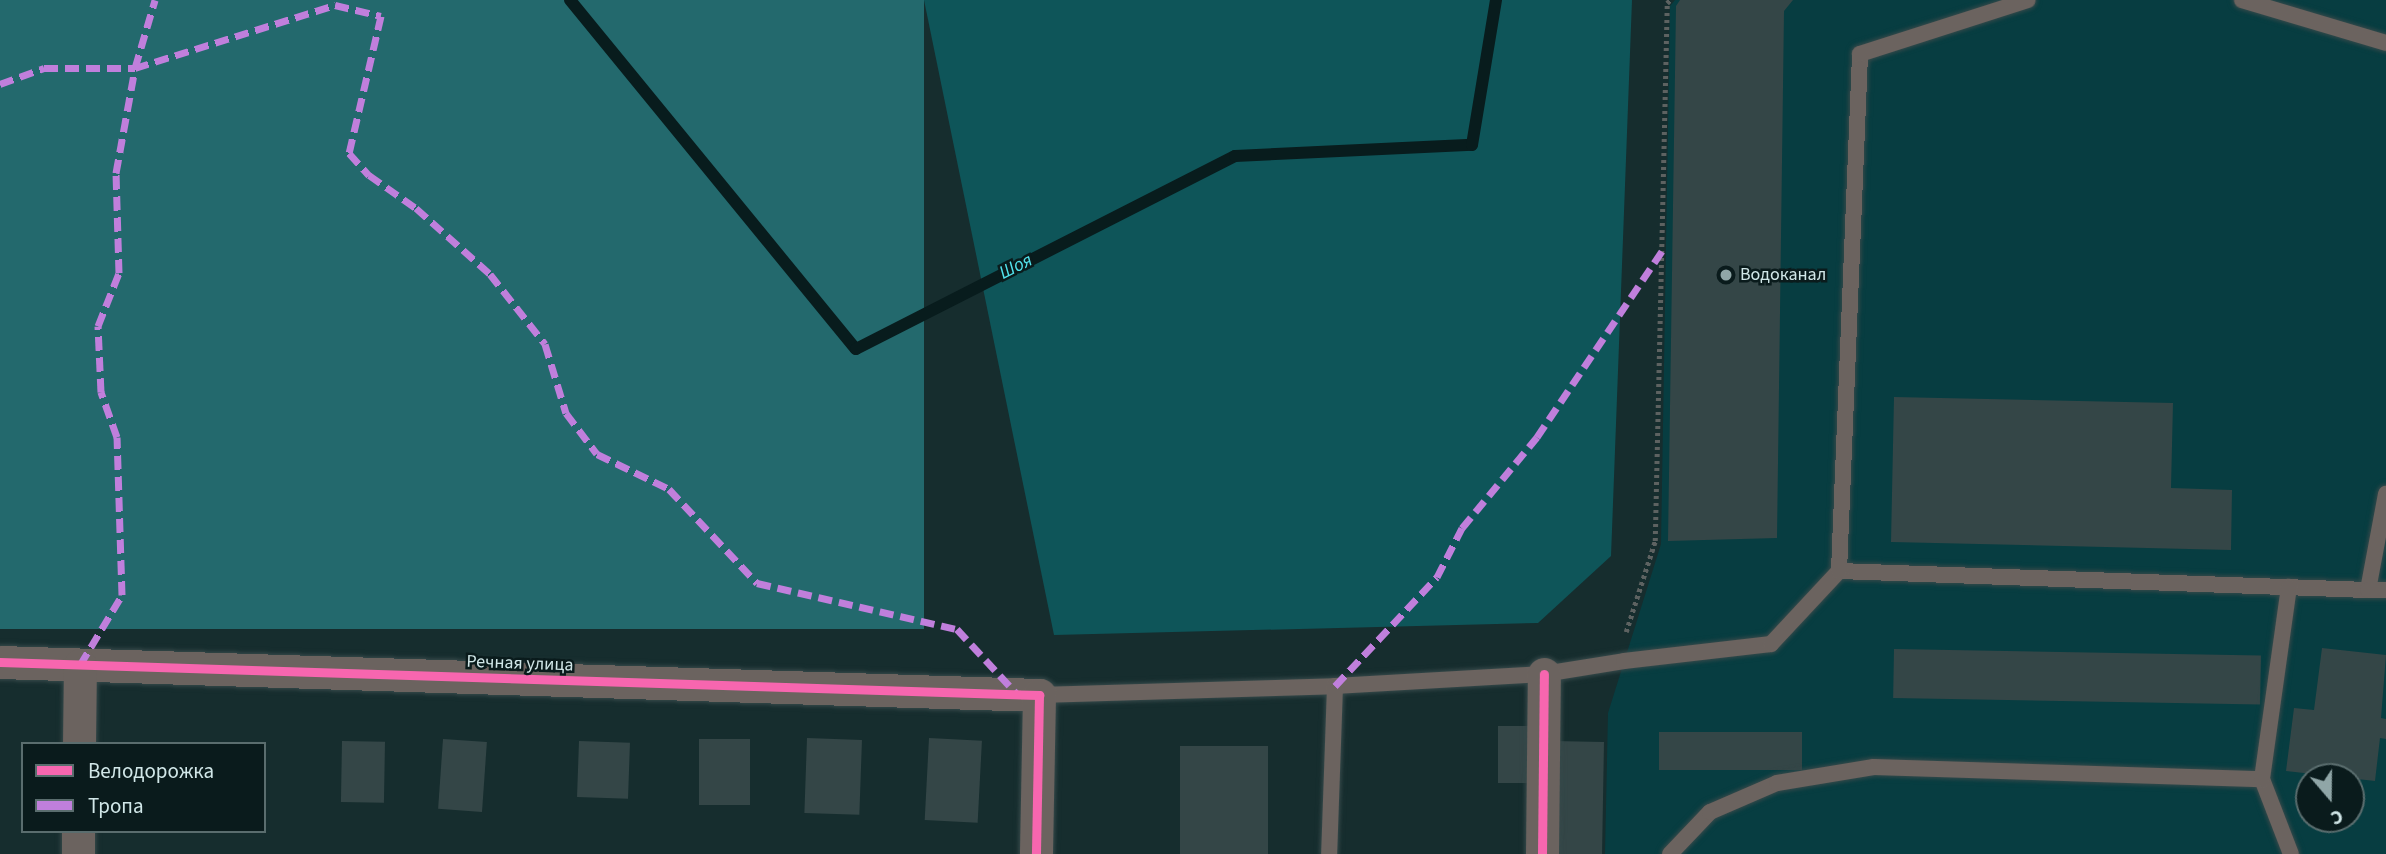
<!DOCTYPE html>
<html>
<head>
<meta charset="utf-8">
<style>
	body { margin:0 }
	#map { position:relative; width:2386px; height:854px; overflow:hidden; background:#162d2e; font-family:"Source Sans 3",sans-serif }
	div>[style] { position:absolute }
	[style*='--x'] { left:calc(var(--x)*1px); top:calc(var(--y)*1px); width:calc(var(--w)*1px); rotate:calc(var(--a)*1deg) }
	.built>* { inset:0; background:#073d41 }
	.green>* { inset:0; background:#0e5559 }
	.forest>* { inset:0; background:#23696d; transform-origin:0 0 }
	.stream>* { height:12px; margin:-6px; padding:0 6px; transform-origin:6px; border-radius:6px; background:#081c1d }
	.building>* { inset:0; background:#344647; transform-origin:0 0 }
	.path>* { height:4.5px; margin-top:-2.25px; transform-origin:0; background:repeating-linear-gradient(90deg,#5d6261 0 3.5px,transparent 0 7px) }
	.roads { filter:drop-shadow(0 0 2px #36494a) drop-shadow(0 0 2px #36494a) }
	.service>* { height:16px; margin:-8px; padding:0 8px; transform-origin:8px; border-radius:8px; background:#6b635f }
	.minor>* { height:33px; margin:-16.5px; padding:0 16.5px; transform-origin:16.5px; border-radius:16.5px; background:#6b635f }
	.quiet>* { height:7px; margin-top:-3.5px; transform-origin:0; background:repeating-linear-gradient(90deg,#c07fdc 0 14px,transparent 0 21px) }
	.cycleway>* { height:9px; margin:-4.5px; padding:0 4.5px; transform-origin:4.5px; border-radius:4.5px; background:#f766af }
	.dots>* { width:19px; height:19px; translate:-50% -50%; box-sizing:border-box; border:4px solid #0a1b1c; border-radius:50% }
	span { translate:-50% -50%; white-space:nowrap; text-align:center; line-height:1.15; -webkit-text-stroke:5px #0a1b1c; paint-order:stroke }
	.poi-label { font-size:18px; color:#d1e7e8 }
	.left { translate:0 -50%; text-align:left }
	.street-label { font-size:18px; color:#d1e7e8 }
	.water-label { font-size:19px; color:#52e3ed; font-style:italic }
	.legend { position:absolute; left:21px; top:742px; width:245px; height:91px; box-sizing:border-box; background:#0a1b1c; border:2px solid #5a6d6e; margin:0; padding:9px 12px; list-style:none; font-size:21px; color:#d1e7e8 }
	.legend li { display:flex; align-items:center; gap:14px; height:35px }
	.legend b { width:35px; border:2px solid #5a6d6e }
	.north { position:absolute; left:2295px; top:763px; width:70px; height:70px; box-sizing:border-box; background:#0a1b1c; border:2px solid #5a6d6e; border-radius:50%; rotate:160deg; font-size:19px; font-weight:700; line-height:28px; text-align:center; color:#d1e7e8 }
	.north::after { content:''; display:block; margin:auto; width:24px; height:32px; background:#90a6a7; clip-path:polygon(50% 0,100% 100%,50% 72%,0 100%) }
</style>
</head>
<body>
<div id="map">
	<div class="built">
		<i style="clip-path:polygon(evenodd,1675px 0,2386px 0,2386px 854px,1605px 854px,1608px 713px,1661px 544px,1670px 6px,1675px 0,2309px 777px,2351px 777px,2351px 819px,2309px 819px,2309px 777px)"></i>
	</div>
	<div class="green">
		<i style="clip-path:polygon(924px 0,1632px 0,1611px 556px,1538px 623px,1054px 635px)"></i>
	</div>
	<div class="forest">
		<i style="left:0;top:0;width:924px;height:629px"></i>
	</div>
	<div class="stream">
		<i style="--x:570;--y:0;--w:451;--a:50.7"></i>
		<i style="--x:856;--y:349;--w:425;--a:-27"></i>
		<i style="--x:1235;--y:156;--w:237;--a:-2.7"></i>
		<i style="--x:1472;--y:145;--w:147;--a:-80.6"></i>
	</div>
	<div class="building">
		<i style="clip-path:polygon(1680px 0,1793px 0,1784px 11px,1777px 538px,1668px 541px,1676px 6px)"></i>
		<i style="clip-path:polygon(1894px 397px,2173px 403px,2171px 488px,2232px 490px,2231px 550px,1891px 542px)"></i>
		<i style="clip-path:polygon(2322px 648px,2386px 655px,2381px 718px,2386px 719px,2386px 739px,2380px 738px,2375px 781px,2286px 771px,2294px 708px,2314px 710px)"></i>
		<i style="left:1894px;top:649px;width:367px;height:49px;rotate:1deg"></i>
		<i style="left:1498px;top:726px;width:33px;height:57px"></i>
		<i style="left:1802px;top:732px;width:38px;height:143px;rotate:90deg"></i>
		<i style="left:807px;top:738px;width:55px;height:75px;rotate:2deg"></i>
		<i style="left:929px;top:738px;width:53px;height:82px;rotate:3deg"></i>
		<i style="left:443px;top:739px;width:44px;height:70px;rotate:4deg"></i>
		<i style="left:699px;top:739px;width:51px;height:66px"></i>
		<i style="left:342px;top:741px;width:43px;height:61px;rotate:1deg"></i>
		<i style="left:579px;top:741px;width:51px;height:56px;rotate:2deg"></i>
		<i style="left:1553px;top:741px;width:51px;height:113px;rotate:1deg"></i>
		<i style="left:1180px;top:746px;width:88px;height:108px"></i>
	</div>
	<div class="path">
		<i style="--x:1626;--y:632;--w:96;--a:-72.3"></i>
		<i style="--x:1655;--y:541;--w:538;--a:-88.72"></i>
		<i style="--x:1667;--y:3;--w:4;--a:-45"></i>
	</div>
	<div class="roads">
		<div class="service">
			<i style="--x:2242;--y:0;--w:150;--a:16.6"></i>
			<i style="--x:1839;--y:571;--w:529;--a:2.06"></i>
			<i style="--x:2368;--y:590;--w:98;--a:-79.4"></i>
			<i style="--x:2368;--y:590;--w:18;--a:0"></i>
			<i style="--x:1335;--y:686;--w:209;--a:-3.3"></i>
			<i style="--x:1544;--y:674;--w:81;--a:-9.2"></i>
			<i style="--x:1624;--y:661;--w:148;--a:-6.6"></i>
			<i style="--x:1771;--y:644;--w:100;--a:-47"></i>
			<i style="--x:1839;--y:571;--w:517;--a:-87.67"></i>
			<i style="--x:1860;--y:54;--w:176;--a:-17.8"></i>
			<i style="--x:1039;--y:695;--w:296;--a:-1.7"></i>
			<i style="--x:1335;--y:686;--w:168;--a:92"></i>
			<i style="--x:2262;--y:779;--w:80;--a:68.9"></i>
			<i style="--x:1670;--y:854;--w:58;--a:-46.4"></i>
			<i style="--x:1710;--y:812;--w:73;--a:-23.4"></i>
			<i style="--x:1777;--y:783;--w:98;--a:-9.4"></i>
			<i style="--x:1874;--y:767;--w:388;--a:1.8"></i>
			<i style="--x:2262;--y:779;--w:194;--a:-82"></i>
		</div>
		<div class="minor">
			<i style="--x:0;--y:662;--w:1040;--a:1.82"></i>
			<i style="--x:1039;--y:695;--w:159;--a:91.1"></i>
			<i style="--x:79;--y:744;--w:79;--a:-89.3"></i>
			<i style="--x:78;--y:854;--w:23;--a:-90"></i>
			<i style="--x:1542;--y:854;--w:180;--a:-89.4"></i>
		</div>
	</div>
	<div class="quiet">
		<i style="--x:0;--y:84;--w:47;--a:-20"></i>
		<i style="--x:44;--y:68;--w:91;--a:0"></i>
		<i style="--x:135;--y:68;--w:210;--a:-17.5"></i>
		<i style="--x:335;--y:5;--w:47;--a:13.4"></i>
		<i style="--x:381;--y:16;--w:141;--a:103.1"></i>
		<i style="--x:349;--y:153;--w:30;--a:48"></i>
		<i style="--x:369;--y:175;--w:57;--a:35.1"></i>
		<i style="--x:416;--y:208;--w:99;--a:41.7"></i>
		<i style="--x:490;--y:274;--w:89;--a:51.8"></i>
		<i style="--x:545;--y:344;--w:72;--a:73.1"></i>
		<i style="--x:566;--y:413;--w:51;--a:52.9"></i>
		<i style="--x:597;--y:454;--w:80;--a:25.9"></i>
		<i style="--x:669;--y:489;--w:129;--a:46.9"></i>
		<i style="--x:757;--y:583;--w:205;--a:13"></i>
		<i style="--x:957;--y:629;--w:91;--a:47.2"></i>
		<i style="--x:80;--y:665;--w:82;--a:-59"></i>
		<i style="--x:122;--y:595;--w:158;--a:-91.8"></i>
		<i style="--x:117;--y:437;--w:48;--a:-109.6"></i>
		<i style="--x:101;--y:392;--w:66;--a:-92.6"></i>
		<i style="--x:98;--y:326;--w:57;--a:-68.4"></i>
		<i style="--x:119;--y:273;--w:100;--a:-91.7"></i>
		<i style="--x:116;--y:173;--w:107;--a:-79.7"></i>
		<i style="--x:135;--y:68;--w:71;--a:-73.6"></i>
		<i style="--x:1335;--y:686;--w:149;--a:-46.9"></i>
		<i style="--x:1437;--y:577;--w:55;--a:-63"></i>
		<i style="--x:1462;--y:528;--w:118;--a:-50.5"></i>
		<i style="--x:1537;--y:437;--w:224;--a:-56.1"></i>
	</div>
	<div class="cycleway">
		<i style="--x:0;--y:662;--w:1040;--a:1.82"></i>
		<i style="--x:1039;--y:695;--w:159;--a:91.1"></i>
		<i style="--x:1542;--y:854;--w:180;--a:-89.4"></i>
	</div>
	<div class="dots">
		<i style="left:1726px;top:275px;background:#90a6a7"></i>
	</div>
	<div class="poi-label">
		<span class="left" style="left:1740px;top:275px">Водоканал</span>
	</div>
	<div class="street-label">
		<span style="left:520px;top:664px;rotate:2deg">Речная улица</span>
	</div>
	<div class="water-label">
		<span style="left:1016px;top:267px;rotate:-27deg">Шоя</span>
	</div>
	<ul class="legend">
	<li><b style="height:9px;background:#f766af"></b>Велодорожка</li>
	<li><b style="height:9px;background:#c07fdc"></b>Тропа</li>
	</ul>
	<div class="north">С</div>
</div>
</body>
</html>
